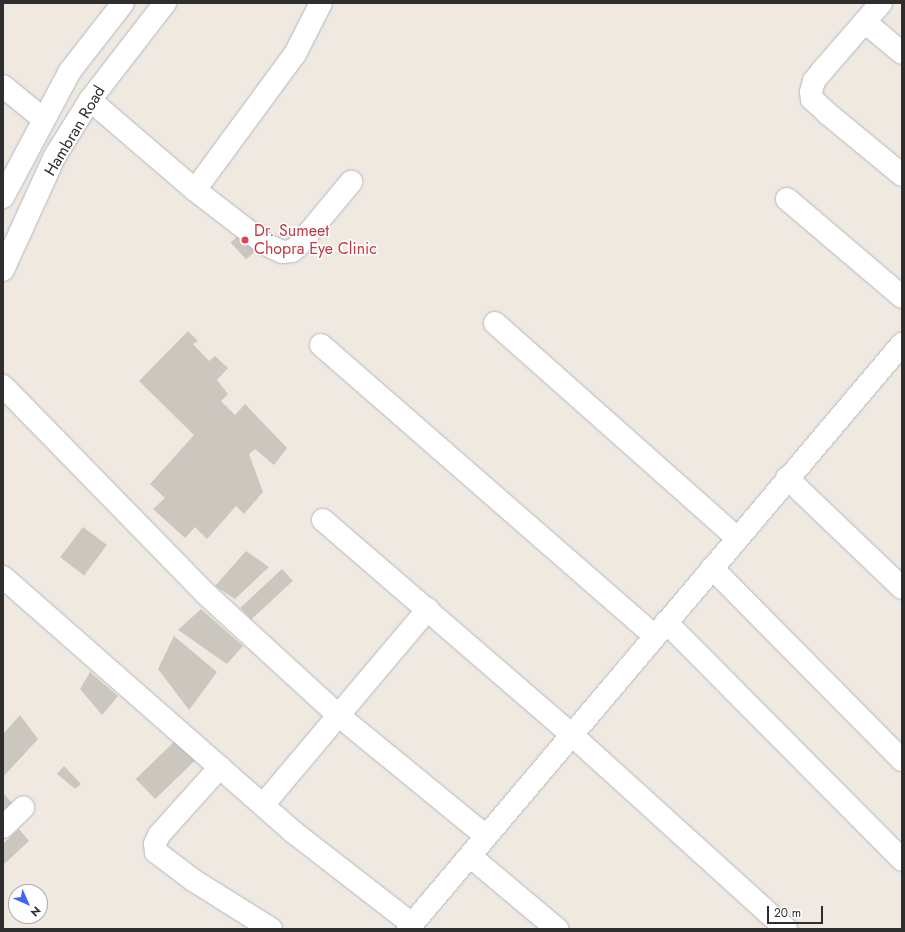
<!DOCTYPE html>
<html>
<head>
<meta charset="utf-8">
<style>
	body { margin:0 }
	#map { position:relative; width:905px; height:932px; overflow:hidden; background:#efe9e1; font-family:Jost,sans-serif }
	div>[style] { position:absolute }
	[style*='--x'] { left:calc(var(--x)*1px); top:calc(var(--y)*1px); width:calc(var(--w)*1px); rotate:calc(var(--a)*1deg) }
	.building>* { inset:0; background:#cbc7bf; transform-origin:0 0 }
	.roads { filter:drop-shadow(0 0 1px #b4b7c1) drop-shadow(0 0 1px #b4b7c1) }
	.minor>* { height:22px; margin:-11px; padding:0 11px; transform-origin:11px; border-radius:11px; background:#fff }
	.secondary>* { height:22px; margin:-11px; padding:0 11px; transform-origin:11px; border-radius:11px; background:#fff }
	.dots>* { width:11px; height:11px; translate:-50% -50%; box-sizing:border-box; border:2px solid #fff; border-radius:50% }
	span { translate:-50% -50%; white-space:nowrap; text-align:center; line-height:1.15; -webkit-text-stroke:3px #fff; paint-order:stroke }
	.street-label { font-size:16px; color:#2e2e2e }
	.health-label { font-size:16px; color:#be3a42 }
	.left { translate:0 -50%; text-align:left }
	.frame { position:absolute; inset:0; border:4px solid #2e2e2e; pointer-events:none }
	.north { position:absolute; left:8px; top:884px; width:40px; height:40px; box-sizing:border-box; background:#fff; border:1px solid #ababab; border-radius:50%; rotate:135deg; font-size:11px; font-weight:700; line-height:16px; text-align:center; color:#2e2e2e }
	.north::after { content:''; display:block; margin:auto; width:14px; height:18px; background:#4264fb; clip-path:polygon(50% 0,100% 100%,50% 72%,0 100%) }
	.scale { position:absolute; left:767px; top:906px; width:56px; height:18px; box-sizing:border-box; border:2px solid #2e2e2e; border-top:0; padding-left:5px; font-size:12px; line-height:14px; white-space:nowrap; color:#2e2e2e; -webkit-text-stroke:3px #fff; paint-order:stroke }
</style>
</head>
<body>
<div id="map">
	<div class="building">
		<i style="left:243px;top:231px;width:23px;height:17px;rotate:47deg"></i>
		<i style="clip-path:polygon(188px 331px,198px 341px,193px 344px,209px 361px,215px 356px,228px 368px,217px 380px,228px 394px,221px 401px,235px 415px,245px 404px,287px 448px,274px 465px,255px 449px,249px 454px,263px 492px,244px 514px,236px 506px,207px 539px,195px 527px,185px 538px,153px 509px,165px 498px,150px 484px,194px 435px,139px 381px)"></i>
		<i style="left:83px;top:527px;width:30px;height:38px;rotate:37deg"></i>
		<i style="clip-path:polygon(246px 551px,269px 567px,235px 599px,215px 586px)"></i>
		<i style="left:282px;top:569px;width:16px;height:57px;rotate:47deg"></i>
		<i style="clip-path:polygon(201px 609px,243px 646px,227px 664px,178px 630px)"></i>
		<i style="clip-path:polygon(174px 636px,217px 672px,189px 710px,158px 669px)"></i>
		<i style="clip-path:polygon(90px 672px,118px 696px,102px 715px,80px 689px)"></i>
		<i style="clip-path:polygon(20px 715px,38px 739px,3px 777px,3px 734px)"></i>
		<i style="left:176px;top:740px;width:28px;height:56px;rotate:46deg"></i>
		<i style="clip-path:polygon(64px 766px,81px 784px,75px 789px,57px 774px)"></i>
		<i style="clip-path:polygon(3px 793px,12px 803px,3px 813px)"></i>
		<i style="clip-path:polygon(19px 829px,29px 841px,3px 865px,3px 844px)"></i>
	</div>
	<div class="roads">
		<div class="minor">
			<i style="--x:881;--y:3;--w:90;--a:130.9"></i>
			<i style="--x:822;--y:71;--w:13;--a:129"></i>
			<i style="--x:814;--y:81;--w:11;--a:105"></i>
			<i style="--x:811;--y:92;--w:7;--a:82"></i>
			<i style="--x:812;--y:99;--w:21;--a:43"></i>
			<i style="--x:827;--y:113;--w:97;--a:39.6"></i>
			<i style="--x:865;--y:22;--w:48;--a:40"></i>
			<i style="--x:3;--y:86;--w:52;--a:39.5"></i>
			<i style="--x:90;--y:100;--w:138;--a:40.6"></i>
			<i style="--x:195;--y:190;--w:88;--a:37.6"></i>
			<i style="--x:265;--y:244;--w:19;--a:25"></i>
			<i style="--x:282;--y:252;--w:10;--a:-6"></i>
			<i style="--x:292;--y:251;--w:6;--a:-39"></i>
			<i style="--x:297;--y:247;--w:85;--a:-50.3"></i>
			<i style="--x:195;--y:190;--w:169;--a:-53.7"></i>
			<i style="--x:295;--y:54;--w:57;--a:-63"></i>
			<i style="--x:787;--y:199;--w:151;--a:40.4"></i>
			<i style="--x:495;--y:323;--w:324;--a:41.6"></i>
			<i style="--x:321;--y:345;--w:442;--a:41.1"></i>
			<i style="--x:3;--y:386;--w:291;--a:45.7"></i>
			<i style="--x:206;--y:594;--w:179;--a:42.5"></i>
			<i style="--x:338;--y:715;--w:191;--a:39.3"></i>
			<i style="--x:787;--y:478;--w:159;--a:43.7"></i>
			<i style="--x:323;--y:520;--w:329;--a:40.8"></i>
			<i style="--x:572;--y:735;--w:289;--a:42.2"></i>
			<i style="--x:712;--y:568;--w:270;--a:45.3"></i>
			<i style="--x:3;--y:577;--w:385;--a:41.3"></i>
			<i style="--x:292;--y:831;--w:152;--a:37.8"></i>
			<i style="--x:666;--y:622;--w:335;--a:45.2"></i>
			<i style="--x:220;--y:767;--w:91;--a:131.9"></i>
			<i style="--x:159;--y:835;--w:10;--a:114"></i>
			<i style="--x:155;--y:844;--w:8;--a:83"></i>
			<i style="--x:156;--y:852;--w:46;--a:37.1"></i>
			<i style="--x:193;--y:880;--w:92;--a:32.1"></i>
			<i style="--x:263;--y:805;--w:256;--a:-49.9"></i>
			<i style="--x:3;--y:827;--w:28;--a:-44"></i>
			<i style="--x:470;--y:856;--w:114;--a:40"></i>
			<i style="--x:408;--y:929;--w:766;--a:-49.82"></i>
		</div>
		<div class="secondary">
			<i style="--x:3;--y:197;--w:143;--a:-62"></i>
			<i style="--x:70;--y:71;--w:86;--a:-52.1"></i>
			<i style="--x:3;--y:270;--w:125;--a:-65.5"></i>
			<i style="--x:55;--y:156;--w:66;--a:-58"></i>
			<i style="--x:90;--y:100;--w:123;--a:-52.3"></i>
		</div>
	</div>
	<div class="dots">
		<i style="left:245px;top:240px;background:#e0444e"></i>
	</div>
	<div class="street-label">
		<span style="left:75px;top:131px;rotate:-59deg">Hambran Road</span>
	</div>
	<div class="health-label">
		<span class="left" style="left:254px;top:240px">Dr. Sumeet<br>Chopra Eye Clinic</span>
	</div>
	<div class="frame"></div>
	<div class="north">N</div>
	<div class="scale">20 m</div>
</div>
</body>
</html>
